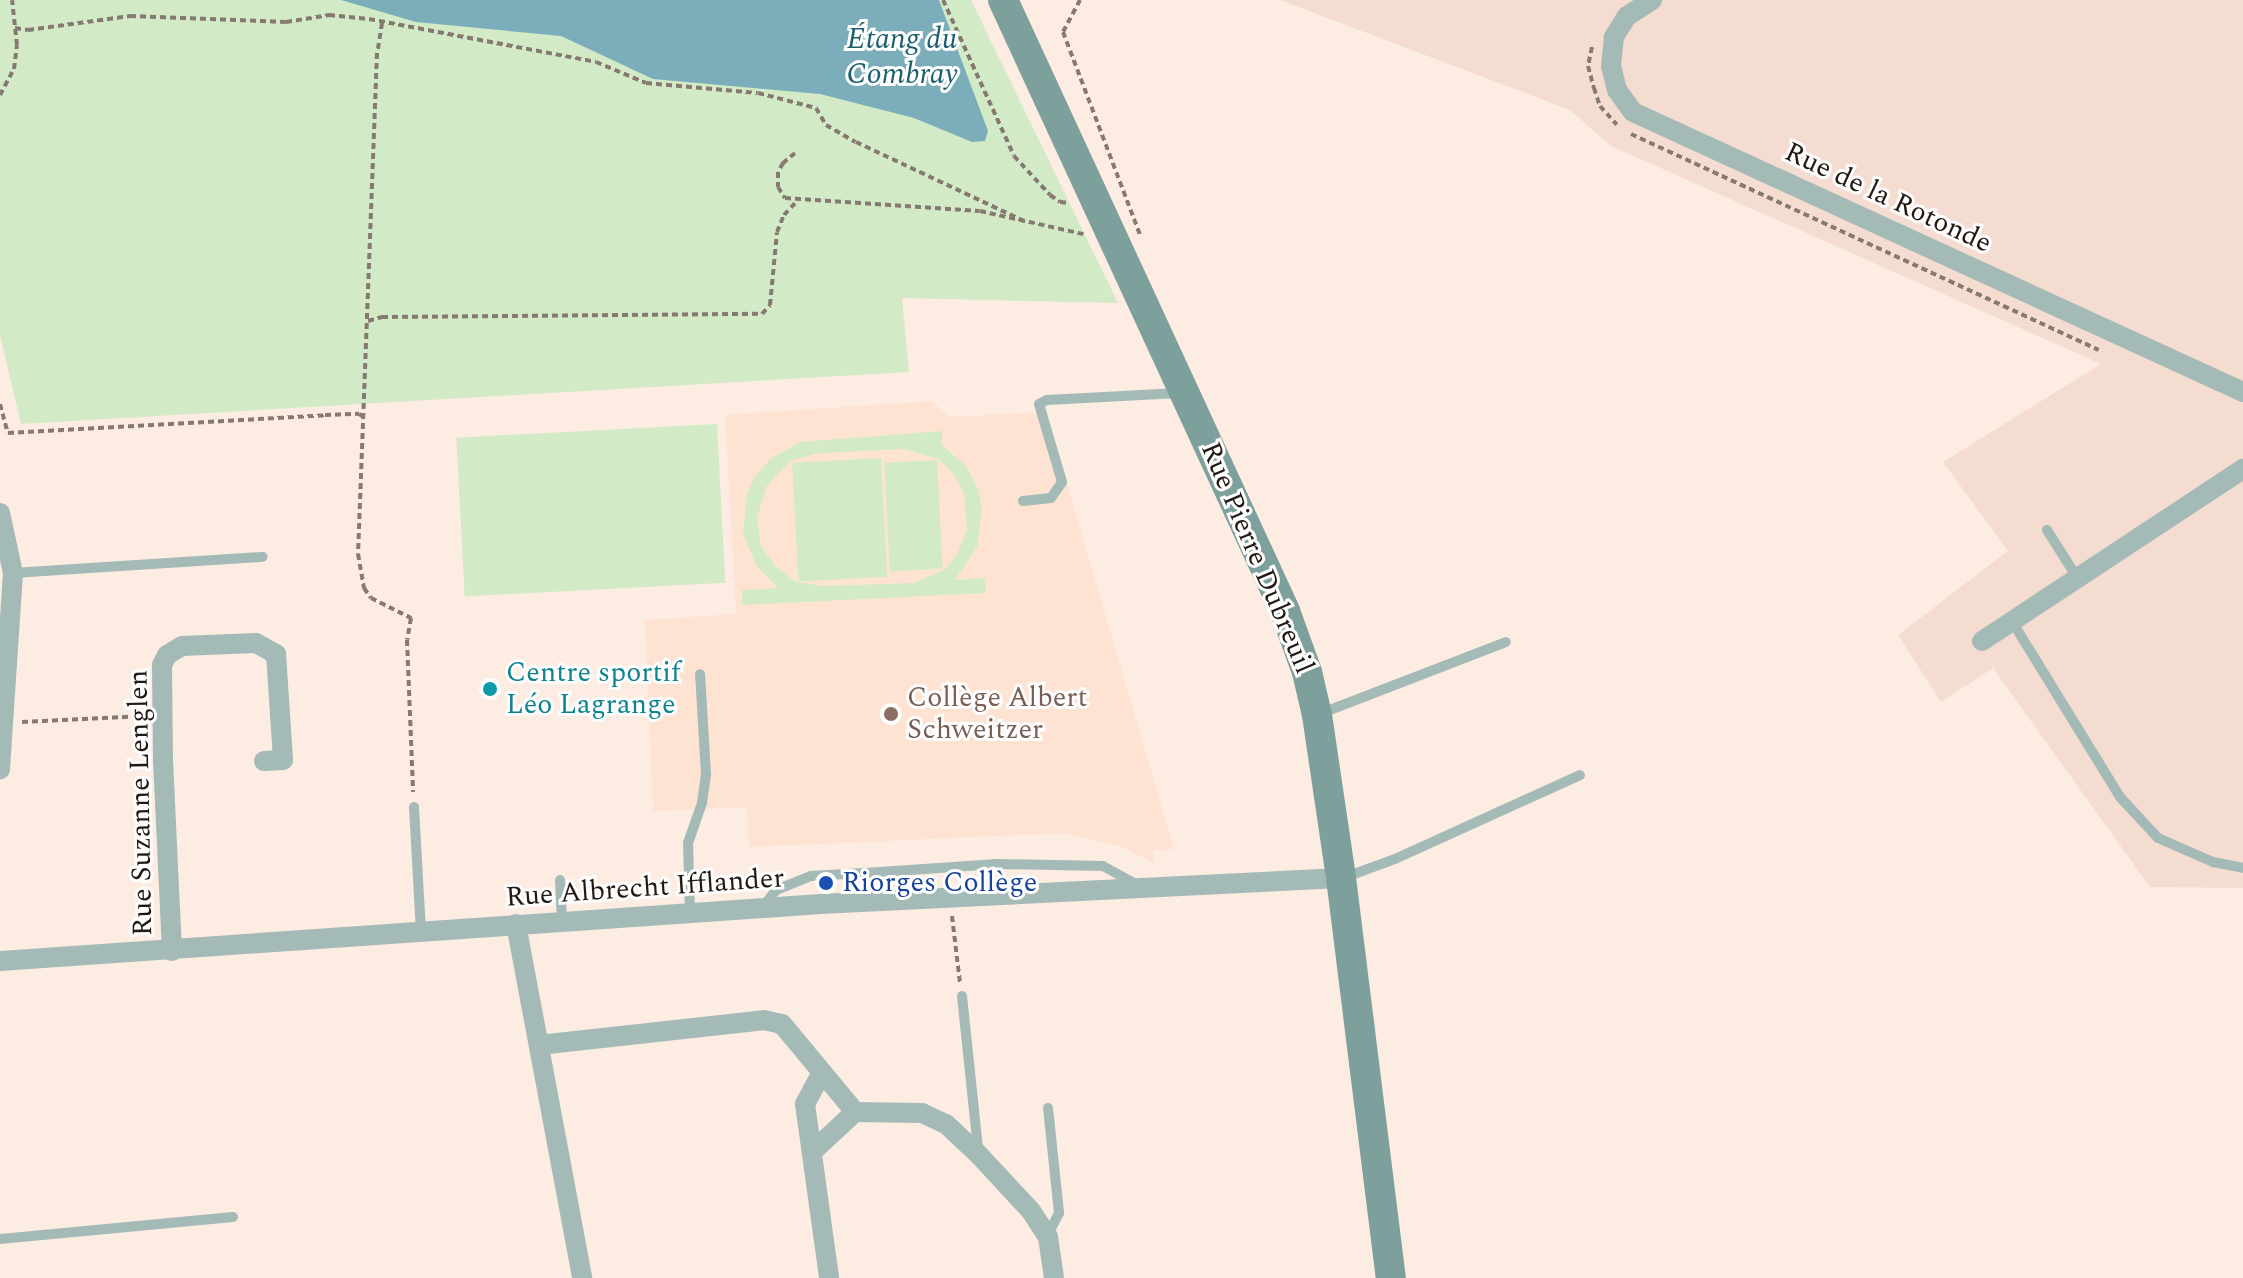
<!DOCTYPE html>
<html>
<head>
<meta charset="utf-8">
<style>
  body { margin:0 }
  #map { position:relative; width:2243px; height:1278px; overflow:hidden; background:#fcece2; font-family:Spectral,serif }
  div>[style] { position:absolute }
  [style*='--x'] { left:calc(var(--x)*1px); top:calc(var(--y)*1px); width:calc(var(--w)*1px); rotate:calc(var(--a)*1deg) }
  .industrial>* { inset:0; background:#f4dcd1 }
  .built>* { inset:0; background:#fee3d2 }
  .green>* { inset:0; background:#d3eac7; transform-origin:0 0 }
  .water>* { inset:0; background:#7badba }
  .path>* { height:4px; margin-top:-2px; transform-origin:0; background:repeating-linear-gradient(90deg,#857971 0 6px,transparent 0 10px) }
  .lane>* { height:10px; margin:-5px; padding:0 5px; transform-origin:5px; border-radius:5px; background:#a4bab7 }
  .street>* { height:20px; margin:-10px; padding:0 10px; transform-origin:10px; border-radius:10px; background:#a4bab7 }
  .secondary>* { height:30px; margin:-15px; padding:0 15px; transform-origin:15px; border-radius:15px; background:#7ea09c }
  .dots>* { width:22px; height:22px; translate:-50% -50%; box-sizing:border-box; border:4px solid #fdfdfd; border-radius:50% }
  span { translate:-50% -50%; white-space:nowrap; text-align:center; line-height:1.15; -webkit-text-stroke:6px #fdfdfd; paint-order:stroke }
  .street-label { font-size:28px; color:#221913 }
  .culture-label { font-size:28px; color:#0d838f }
  .left { translate:0 -50%; text-align:left }
  .education-label { font-size:28px; color:#785e54 }
  .transit-label { font-size:28px; color:#164399 }
  .water-label { font-size:30px; color:#1c606e; font-style:italic }
</style>
</head>
<body>
<div id="map">
  <div class="industrial">
    <div style="clip-path:polygon(1280px 0,2243px 0,2243px 888px,2150px 887px,1993px 668px,1941px 702px,1898px 635px,2008px 551px,1943px 462px,2101px 364px,1611px 146px,1570px 110px)"></div>
  </div>
  <div class="built">
    <div style="clip-path:polygon(932px 401px,949px 417px,1046px 412px,1174px 849px,1154px 850px,1154px 863px,1123px 847px,1064px 833px,749px 847px,747px 807px,653px 811px,645px 620px,736px 614px,725px 415px)"></div>
  </div>
  <div class="green">
    <div style="clip-path:polygon(0 0,971px 0,1118px 303px,902px 298px,909px 372px,21px 424px,0 335px)"></div>
    <div style="left:717px;top:424px;width:159px;height:261px;rotate:87deg"></div>
    <div style="clip-path:polygon(evenodd,942px 431px,942px 445px,966px 466px,978px 489px,982px 508px,977px 547px,955px 580px,985px 578px,986px 593px,742px 605px,742px 590px,778px 588px,757px 567px,743px 534px,747px 494px,754px 478px,770px 459px,800px 442px,942px 431px,904px 449px,938px 459px,954px 474px,964px 494px,967px 530px,957px 555px,944px 570px,914px 583px,823px 586px,796px 582px,776px 567px,761px 546px,757px 518px,767px 486px,790px 461px,819px 453px,904px 449px)"></div>
    <div style="left:881px;top:458px;width:119px;height:89px;rotate:87deg"></div>
    <div style="left:937px;top:460px;width:109px;height:53px;rotate:87deg"></div>
  </div>
  <div class="water">
    <div style="clip-path:polygon(341px 0,939px 0,988px 131px,985px 141px,972px 142px,914px 118px,820px 94px,653px 79px,561px 36px,416px 22px)"></div>
  </div>
  <div class="path">
    <div style="--x:943;--y:0;--w:171;--a:65.5"></div>
    <div style="--x:1014;--y:156;--w:53;--a:47.3"></div>
    <div style="--x:1050;--y:195;--w:12;--a:35"></div>
    <div style="--x:1060;--y:202;--w:10;--a:6"></div>
    <div style="--x:1080;--y:0;--w:36;--a:118"></div>
    <div style="--x:1063;--y:32;--w:217;--a:69.2"></div>
    <div style="--x:382;--y:23;--w:30;--a:99"></div>
    <div style="--x:377;--y:53;--w:501;--a:92.17"></div>
    <div style="--x:358;--y:554;--w:35;--a:80"></div>
    <div style="--x:364;--y:588;--w:12;--a:55"></div>
    <div style="--x:371;--y:598;--w:45;--a:26.6"></div>
    <div style="--x:411;--y:618;--w:22;--a:100"></div>
    <div style="--x:407;--y:640;--w:152;--a:87.7"></div>
    <div style="--x:15;--y:28;--w:13;--a:9"></div>
    <div style="--x:28;--y:30;--w:103;--a:-7.8"></div>
    <div style="--x:130;--y:16;--w:156;--a:2.2"></div>
    <div style="--x:286;--y:22;--w:44;--a:-9.2"></div>
    <div style="--x:329;--y:15;--w:40;--a:5.7"></div>
    <div style="--x:369;--y:19;--w:231;--a:10.7"></div>
    <div style="--x:596;--y:62;--w:54;--a:22.8"></div>
    <div style="--x:646;--y:83;--w:112;--a:5.1"></div>
    <div style="--x:758;--y:93;--w:60;--a:14.5"></div>
    <div style="--x:816;--y:108;--w:20;--a:60"></div>
    <div style="--x:826;--y:125;--w:34;--a:30"></div>
    <div style="--x:856;--y:142;--w:186;--a:25.2"></div>
    <div style="--x:1592;--y:47;--w:19;--a:102"></div>
    <div style="--x:1588;--y:66;--w:23;--a:75"></div>
    <div style="--x:1594;--y:88;--w:19;--a:72"></div>
    <div style="--x:1600;--y:106;--w:25;--a:48"></div>
    <div style="--x:0;--y:95;--w:30;--a:-62"></div>
    <div style="--x:14;--y:69;--w:24;--a:-83"></div>
    <div style="--x:17;--y:45;--w:45;--a:-96.3"></div>
    <div style="--x:1631;--y:134;--w:515;--a:24.78"></div>
    <div style="--x:795;--y:153;--w:16;--a:140"></div>
    <div style="--x:783;--y:163;--w:10;--a:119"></div>
    <div style="--x:778;--y:172;--w:15;--a:90"></div>
    <div style="--x:778;--y:187;--w:13;--a:58"></div>
    <div style="--x:785;--y:198;--w:195;--a:3.8"></div>
    <div style="--x:980;--y:211;--w:106;--a:12.6"></div>
    <div style="--x:368;--y:321;--w:15;--a:-16"></div>
    <div style="--x:382;--y:317;--w:380;--a:-0.5"></div>
    <div style="--x:762;--y:314;--w:12;--a:-48"></div>
    <div style="--x:770;--y:305;--w:73;--a:-84.5"></div>
    <div style="--x:777;--y:232;--w:18;--a:-68"></div>
    <div style="--x:784;--y:215;--w:19;--a:-47"></div>
    <div style="--x:0;--y:404;--w:30;--a:75"></div>
    <div style="--x:8;--y:433;--w:318;--a:-3.2"></div>
    <div style="--x:325;--y:415;--w:34;--a:-2"></div>
    <div style="--x:359;--y:414;--w:6;--a:31"></div>
    <div style="--x:22;--y:722;--w:123;--a:-2.8"></div>
    <div style="--x:952;--y:916;--w:67;--a:83.2"></div>
  </div>
  <div class="lane">
    <div style="--x:1023;--y:501;--w:28;--a:-6"></div>
    <div style="--x:1051;--y:498;--w:19;--a:-55"></div>
    <div style="--x:1062;--y:482;--w:81;--a:-106.4"></div>
    <div style="--x:1039;--y:404;--w:9;--a:-27"></div>
    <div style="--x:1047;--y:400;--w:132;--a:-3"></div>
    <div style="--x:2047;--y:530;--w:58;--a:57.7"></div>
    <div style="--x:13;--y:573;--w:250;--a:-3.7"></div>
    <div style="--x:2013;--y:623;--w:204;--a:58.4"></div>
    <div style="--x:2120;--y:797;--w:56;--a:47.2"></div>
    <div style="--x:2158;--y:838;--w:60;--a:23.6"></div>
    <div style="--x:2213;--y:862;--w:31;--a:11"></div>
    <div style="--x:1322;--y:713;--w:197;--a:-21.1"></div>
    <div style="--x:414;--y:807;--w:124;--a:86.8"></div>
    <div style="--x:1343;--y:878;--w:55;--a:-20.1"></div>
    <div style="--x:1395;--y:859;--w:203;--a:-24.4"></div>
    <div style="--x:560;--y:880;--w:41;--a:87.2"></div>
    <div style="--x:762;--y:908;--w:23;--a:-52"></div>
    <div style="--x:776;--y:890;--w:38;--a:-22"></div>
    <div style="--x:811;--y:876;--w:69;--a:-3.3"></div>
    <div style="--x:880;--y:872;--w:117;--a:-3.9"></div>
    <div style="--x:997;--y:864;--w:106;--a:1.1"></div>
    <div style="--x:1103;--y:866;--w:39;--a:29"></div>
    <div style="--x:690;--y:913;--w:70;--a:-91.6"></div>
    <div style="--x:688;--y:843;--w:42;--a:-70.7"></div>
    <div style="--x:702;--y:803;--w:29;--a:-82"></div>
    <div style="--x:706;--y:774;--w:100;--a:-93.4"></div>
    <div style="--x:962;--y:996;--w:154;--a:84"></div>
    <div style="--x:1048;--y:1108;--w:106;--a:84"></div>
    <div style="--x:1059;--y:1213;--w:25;--a:117"></div>
    <div style="--x:0;--y:1239;--w:234;--a:-5.4"></div>
  </div>
  <div class="street">
    <div style="--x:1652;--y:0;--w:30;--a:147"></div>
    <div style="--x:1627;--y:16;--w:25;--a:122"></div>
    <div style="--x:1614;--y:37;--w:29;--a:96"></div>
    <div style="--x:1611;--y:66;--w:25;--a:76"></div>
    <div style="--x:1617;--y:90;--w:27;--a:54"></div>
    <div style="--x:1633;--y:112;--w:671;--a:24.66"></div>
    <div style="--x:0;--y:513;--w:61;--a:77.8"></div>
    <div style="--x:13;--y:573;--w:197;--a:93.8"></div>
    <div style="--x:1982;--y:641;--w:313;--a:-33.4"></div>
    <div style="--x:516;--y:924;--w:360;--a:79.4"></div>
    <div style="--x:172;--y:951;--w:189;--a:-92.7"></div>
    <div style="--x:163;--y:762;--w:97;--a:-90.6"></div>
    <div style="--x:162;--y:665;--w:11;--a:-63"></div>
    <div style="--x:167;--y:655;--w:17;--a:-31"></div>
    <div style="--x:182;--y:646;--w:74;--a:-2.3"></div>
    <div style="--x:256;--y:643;--w:23;--a:29"></div>
    <div style="--x:276;--y:654;--w:106;--a:86.2"></div>
    <div style="--x:283;--y:760;--w:19;--a:177"></div>
    <div style="--x:0;--y:961;--w:823;--a:-3.97"></div>
    <div style="--x:821;--y:904;--w:521;--a:-2.86"></div>
    <div style="--x:539;--y:1045;--w:226;--a:-6.3"></div>
    <div style="--x:764;--y:1020;--w:18;--a:13"></div>
    <div style="--x:782;--y:1024;--w:114;--a:50.3"></div>
    <div style="--x:855;--y:1112;--w:67;--a:0.9"></div>
    <div style="--x:922;--y:1113;--w:26;--a:25"></div>
    <div style="--x:946;--y:1124;--w:45;--a:43.2"></div>
    <div style="--x:979;--y:1155;--w:76;--a:47.1"></div>
    <div style="--x:1031;--y:1211;--w:31;--a:57"></div>
    <div style="--x:1048;--y:1237;--w:41;--a:81.7"></div>
    <div style="--x:821;--y:1074;--w:34;--a:118"></div>
    <div style="--x:805;--y:1104;--w:176;--a:82.1"></div>
    <div style="--x:812;--y:1152;--w:59;--a:-42.9"></div>
  </div>
  <div class="secondary">
    <div style="--x:1003;--y:0;--w:673;--a:65.22"></div>
    <div style="--x:1285;--y:611;--w:65;--a:70.2"></div>
    <div style="--x:1307;--y:672;--w:44;--a:76.9"></div>
    <div style="--x:1317;--y:715;--w:165;--a:81.6"></div>
    <div style="--x:1341;--y:878;--w:403;--a:82.9"></div>
  </div>
  <div class="dots">
    <div style="left:490px;top:689px;background:#0f9aa8"></div>
    <div style="left:891px;top:714px;background:#8d6e63"></div>
    <div style="left:826px;top:883px;background:#1a4fb4"></div>
  </div>
  <div class="street-label">
    <span style="left:1888px;top:198px;rotate:25deg">Rue de la Rotonde</span>
    <span style="left:1257px;top:558px;rotate:67deg">Rue Pierre Dubreuil</span>
    <span style="left:141px;top:803px;rotate:-91deg">Rue Suzanne Lenglen</span>
    <span style="left:645px;top:888px;rotate:-4deg">Rue Albrecht Ifflander</span>
  </div>
  <div class="culture-label">
    <span class="left" style="left:506px;top:689px">Centre sportif<br>Léo Lagrange</span>
  </div>
  <div class="education-label">
    <span class="left" style="left:907px;top:714px">Collège Albert<br>Schweitzer</span>
  </div>
  <div class="transit-label">
    <span class="left" style="left:842px;top:883px">Riorges Collège</span>
  </div>
  <div class="water-label">
    <span style="left:902px;top:56px">Étang du<br>Combray</span>
  </div>
</div>
</body>
</html>
